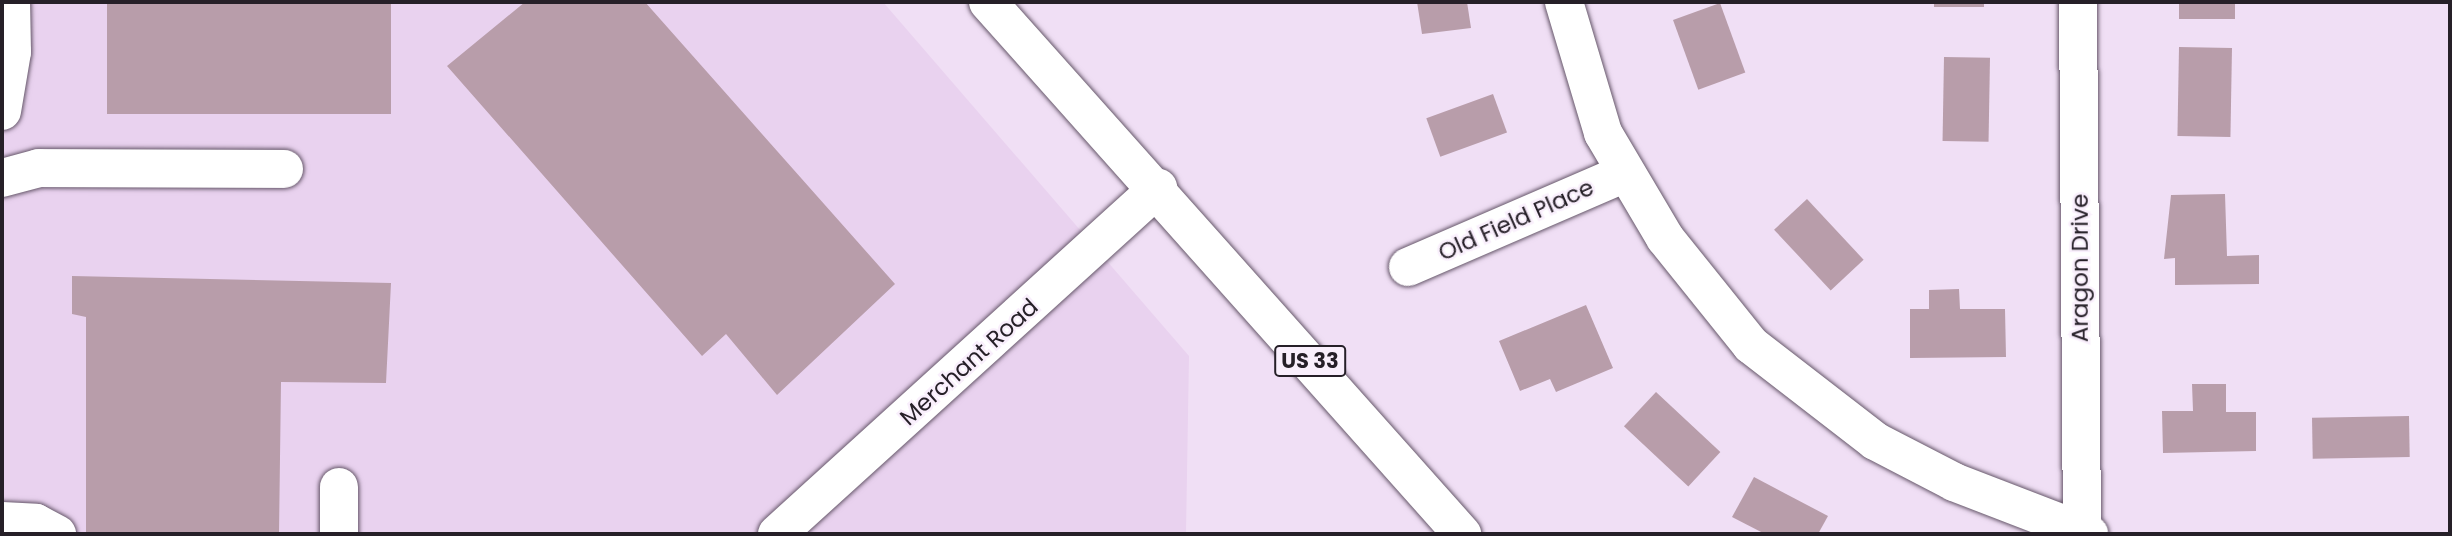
<!DOCTYPE html>
<html>
<head>
<meta charset="utf-8">
<style>
  body { margin:0 }
  #map { position:relative; width:2452px; height:536px; overflow:hidden; background:#f0dff5; font-family:Poppins,sans-serif }
  div>[style] { position:absolute }
  [style*='--x'] { left:calc(var(--x)*1px); top:calc(var(--y)*1px); width:calc(var(--w)*1px); rotate:calc(var(--a)*1deg) }
  .built>* { inset:0; background:#e9d2ef }
  .building>* { inset:0; background:#b89daa; transform-origin:0 0 }
  .roads { filter:drop-shadow(0 0 2px #66576a) drop-shadow(0 0 2px #66576a) }
  .minor>* { height:38px; margin:-19px; padding:0 19px; transform-origin:19px; border-radius:19px; background:#fff }
  .highway>* { height:38px; margin:-19px; padding:0 19px; transform-origin:19px; border-radius:19px; background:#fff }
  span { translate:-50% -50%; white-space:nowrap; text-align:center; line-height:1.15; -webkit-text-stroke:5px #f9effc; paint-order:stroke }
  .shield-label span { padding:2px 5px; background:#f9effc; border:2px solid; border-radius:5px; -webkit-text-stroke-width:0 }
  .shield-label { font-size:21px; color:#262028; font-weight:700 }
  .street-label { font-size:23px; color:#262028 }
  .frame { position:absolute; inset:0; border:4px solid #262028; pointer-events:none }
</style>
</head>
<body>
<div id="map">
  <div class="built">
    <div style="clip-path:polygon(2px 2px,883px 2px,1189px 356px,1186px 534px,2px 534px)"></div>
  </div>
  <div class="building">
    <div style="left:107px;top:2px;width:284px;height:112px"></div>
    <div style="clip-path:polygon(525px 2px,645px 2px,895px 284px,777px 395px,726px 334px,702px 356px,447px 66px)"></div>
    <div style="clip-path:polygon(1417px 2px,1467px 2px,1471px 28px,1422px 34px)"></div>
    <div style="left:1934px;top:2px;width:50px;height:5px"></div>
    <div style="left:2179px;top:2px;width:56px;height:17px"></div>
    <div style="left:1720px;top:3px;width:74px;height:50px;rotate:70deg"></div>
    <div style="left:2179px;top:47px;width:53px;height:89px;rotate:1deg"></div>
    <div style="left:1944px;top:57px;width:46px;height:84px;rotate:1deg"></div>
    <div style="left:1493px;top:94px;width:41px;height:71px;rotate:70deg"></div>
    <div style="clip-path:polygon(2225px 194px,2227px 256px,2259px 255px,2259px 284px,2175px 285px,2175px 258px,2164px 259px,2171px 195px)"></div>
    <div style="left:1807px;top:199px;width:83px;height:45px;rotate:47deg"></div>
    <div style="clip-path:polygon(72px 276px,391px 283px,386px 383px,281px 382px,279px 534px,86px 534px,86px 317px,72px 314px)"></div>
    <div style="clip-path:polygon(1959px 289px,1960px 309px,2005px 309px,2006px 357px,1910px 358px,1910px 309px,1929px 309px,1929px 290px)"></div>
    <div style="clip-path:polygon(1586px 305px,1613px 368px,1556px 392px,1550px 379px,1520px 391px,1499px 341px)"></div>
    <div style="clip-path:polygon(2192px 384px,2226px 384px,2226px 412px,2256px 412px,2256px 451px,2163px 453px,2162px 411px,2193px 411px)"></div>
    <div style="left:1656px;top:392px;width:88px;height:47px;rotate:43deg"></div>
    <div style="left:2409px;top:416px;width:41px;height:97px;rotate:89deg"></div>
    <div style="clip-path:polygon(1754px 477px,1828px 516px,1818px 534px,1765px 534px,1732px 517px)"></div>
  </div>
  <div class="roads">
    <div class="minor">
      <div style="--x:1564;--y:2;--w:137;--a:73.4"></div>
      <div style="--x:1603;--y:133;--w:122;--a:59.4"></div>
      <div style="--x:1665;--y:238;--w:137;--a:51.2"></div>
      <div style="--x:1751;--y:345;--w:157;--a:37.7"></div>
      <div style="--x:1875;--y:441;--w:89;--a:27.4"></div>
      <div style="--x:1954;--y:482;--w:145;--a:21.1"></div>
      <div style="--x:2078;--y:2;--w:532;--a:89.57"></div>
      <div style="--x:2;--y:111;--w:60;--a:-80.4"></div>
      <div style="--x:12;--y:52;--w:50;--a:-91.1"></div>
      <div style="--x:2;--y:178;--w:38;--a:-15"></div>
      <div style="--x:39;--y:168;--w:245;--a:0.2"></div>
      <div style="--x:1408;--y:267;--w:236;--a:-23.4"></div>
      <div style="--x:2;--y:521;--w:34;--a:3"></div>
      <div style="--x:36;--y:523;--w:24;--a:28"></div>
      <div style="--x:339;--y:534;--w:47;--a:-90"></div>
      <div style="--x:777;--y:534;--w:515;--a:-42.24"></div>
    </div>
    <div class="highway">
      <div style="--x:988;--y:2;--w:713;--a:48.3"></div>
    </div>
  </div>
  <div class="shield-label">
    <span style="left:1310px;top:361px">US 33</span>
  </div>
  <div class="street-label">
    <span style="left:1516px;top:220px;rotate:-24deg">Old Field Place</span>
    <span style="left:2080px;top:268px;rotate:-90deg">Aragon Drive</span>
    <span style="left:969px;top:362px;rotate:-42deg">Merchant Road</span>
  </div>
  <div class="frame"></div>
</div>
</body>
</html>
